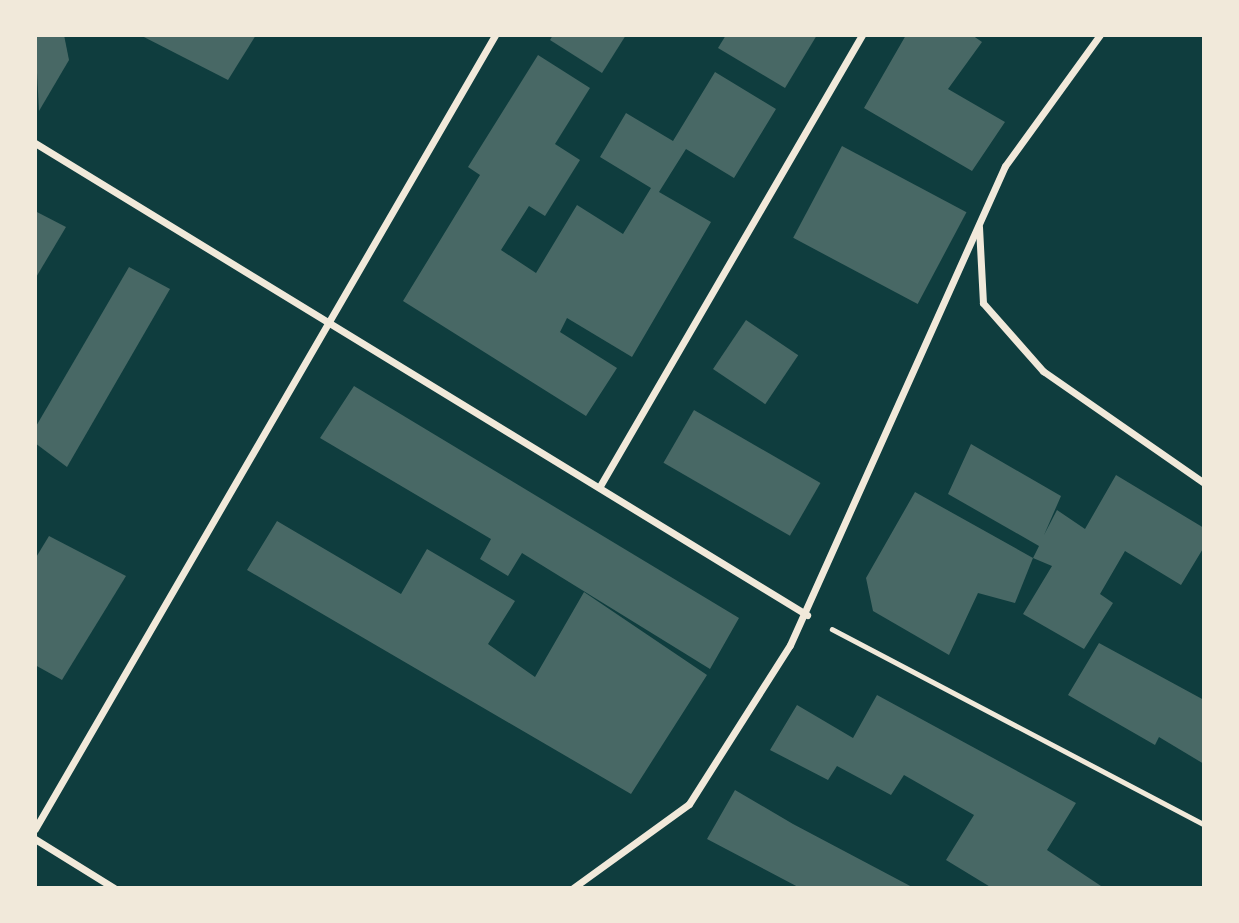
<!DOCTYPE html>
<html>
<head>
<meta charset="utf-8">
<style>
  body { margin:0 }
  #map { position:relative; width:1239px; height:923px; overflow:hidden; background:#0f3d3e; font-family:"DM Sans",sans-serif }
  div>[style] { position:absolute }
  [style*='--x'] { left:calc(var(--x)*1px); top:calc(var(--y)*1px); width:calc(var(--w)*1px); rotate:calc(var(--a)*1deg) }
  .building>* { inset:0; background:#486865; transform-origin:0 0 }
  .path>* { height:4.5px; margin:-2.25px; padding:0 2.25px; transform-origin:2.25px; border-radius:2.25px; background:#f1e9da }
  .minor>* { height:7px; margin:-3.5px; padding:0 3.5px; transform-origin:3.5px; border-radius:3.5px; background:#f1e9da }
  span { translate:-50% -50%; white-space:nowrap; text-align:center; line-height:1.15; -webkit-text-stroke:5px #f1e9da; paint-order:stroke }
  .frame { position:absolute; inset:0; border:37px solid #f1e9da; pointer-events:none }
</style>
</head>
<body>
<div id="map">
  <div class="building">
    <div style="clip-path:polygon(35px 35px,64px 35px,69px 60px,39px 111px)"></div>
    <div style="clip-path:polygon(140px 35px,256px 35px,228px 80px)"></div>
    <div style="clip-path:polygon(553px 35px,626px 35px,602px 73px,550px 40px)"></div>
    <div style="clip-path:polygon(726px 35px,817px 35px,785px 88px,718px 48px)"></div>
    <div style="clip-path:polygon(906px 35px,972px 35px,982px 42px,948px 89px,1005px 122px,972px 171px,864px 108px)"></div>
    <div style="clip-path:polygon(538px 55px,590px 88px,555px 144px,580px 160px,545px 216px,529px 206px,501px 250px,536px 273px,577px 205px,623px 234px,651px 188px,600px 157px,626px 113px,673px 141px,715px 72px,776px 109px,734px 178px,686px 149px,659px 192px,711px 222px,632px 357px,567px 318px,560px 332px,617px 368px,586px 416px,403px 301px,480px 175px,468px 167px)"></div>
    <div style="left:842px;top:146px;width:141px;height:104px;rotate:28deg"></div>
    <div style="clip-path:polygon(35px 211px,66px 227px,35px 279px)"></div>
    <div style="clip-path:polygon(129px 267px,170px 289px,67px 467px,35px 443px,35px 428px)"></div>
    <div style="left:746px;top:320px;width:63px;height:59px;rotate:34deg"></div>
    <div style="clip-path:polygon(354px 386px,739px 618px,710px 669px,522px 553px,508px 576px,480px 559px,491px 539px,320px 438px)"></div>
    <div style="left:694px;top:410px;width:146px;height:61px;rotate:30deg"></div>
    <div style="clip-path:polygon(971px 444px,1061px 496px,1044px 535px,1057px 510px,1085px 529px,1116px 475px,1204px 528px,1204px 547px,1181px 585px,1125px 551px,1100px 594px,1113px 603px,1084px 649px,1023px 614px,1052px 566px,1033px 558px,1039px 546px,948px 494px)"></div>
    <div style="clip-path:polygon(915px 492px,1033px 558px,1015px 603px,978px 593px,949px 655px,873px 611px,866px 578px)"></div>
    <div style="clip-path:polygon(277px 521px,401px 594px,427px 549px,515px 601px,488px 644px,535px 677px,584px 592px,707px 675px,631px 794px,247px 570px)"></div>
    <div style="clip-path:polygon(49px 536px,126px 576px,62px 680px,35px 665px,35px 559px)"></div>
    <div style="clip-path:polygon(1099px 643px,1204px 700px,1204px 764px,1159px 737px,1155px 745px,1068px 695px)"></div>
    <div style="clip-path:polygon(877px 695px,1076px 803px,1047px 850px,1104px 888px,992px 888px,946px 860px,974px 815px,904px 775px,891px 795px,837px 766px,828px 780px,770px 750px,797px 705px,853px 738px)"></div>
    <div style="clip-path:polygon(735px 790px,793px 824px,914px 888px,800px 888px,707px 839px)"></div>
  </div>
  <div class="path">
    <div style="--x:832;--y:629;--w:420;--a:27.7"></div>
  </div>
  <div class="minor">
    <div style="--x:35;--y:143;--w:905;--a:31.44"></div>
    <div style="--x:979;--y:227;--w:76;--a:87"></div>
    <div style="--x:983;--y:303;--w:91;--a:48.6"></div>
    <div style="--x:1043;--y:371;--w:196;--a:34.8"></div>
    <div style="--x:600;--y:486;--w:522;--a:-59.85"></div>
    <div style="--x:35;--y:829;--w:918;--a:-59.91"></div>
    <div style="--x:35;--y:839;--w:93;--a:31.8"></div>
    <div style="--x:573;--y:888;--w:143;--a:-35.9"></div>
    <div style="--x:689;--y:804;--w:188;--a:-57.6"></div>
    <div style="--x:790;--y:645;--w:525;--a:-65.83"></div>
    <div style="--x:1005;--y:166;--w:162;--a:-54.1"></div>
  </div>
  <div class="frame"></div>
</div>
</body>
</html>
